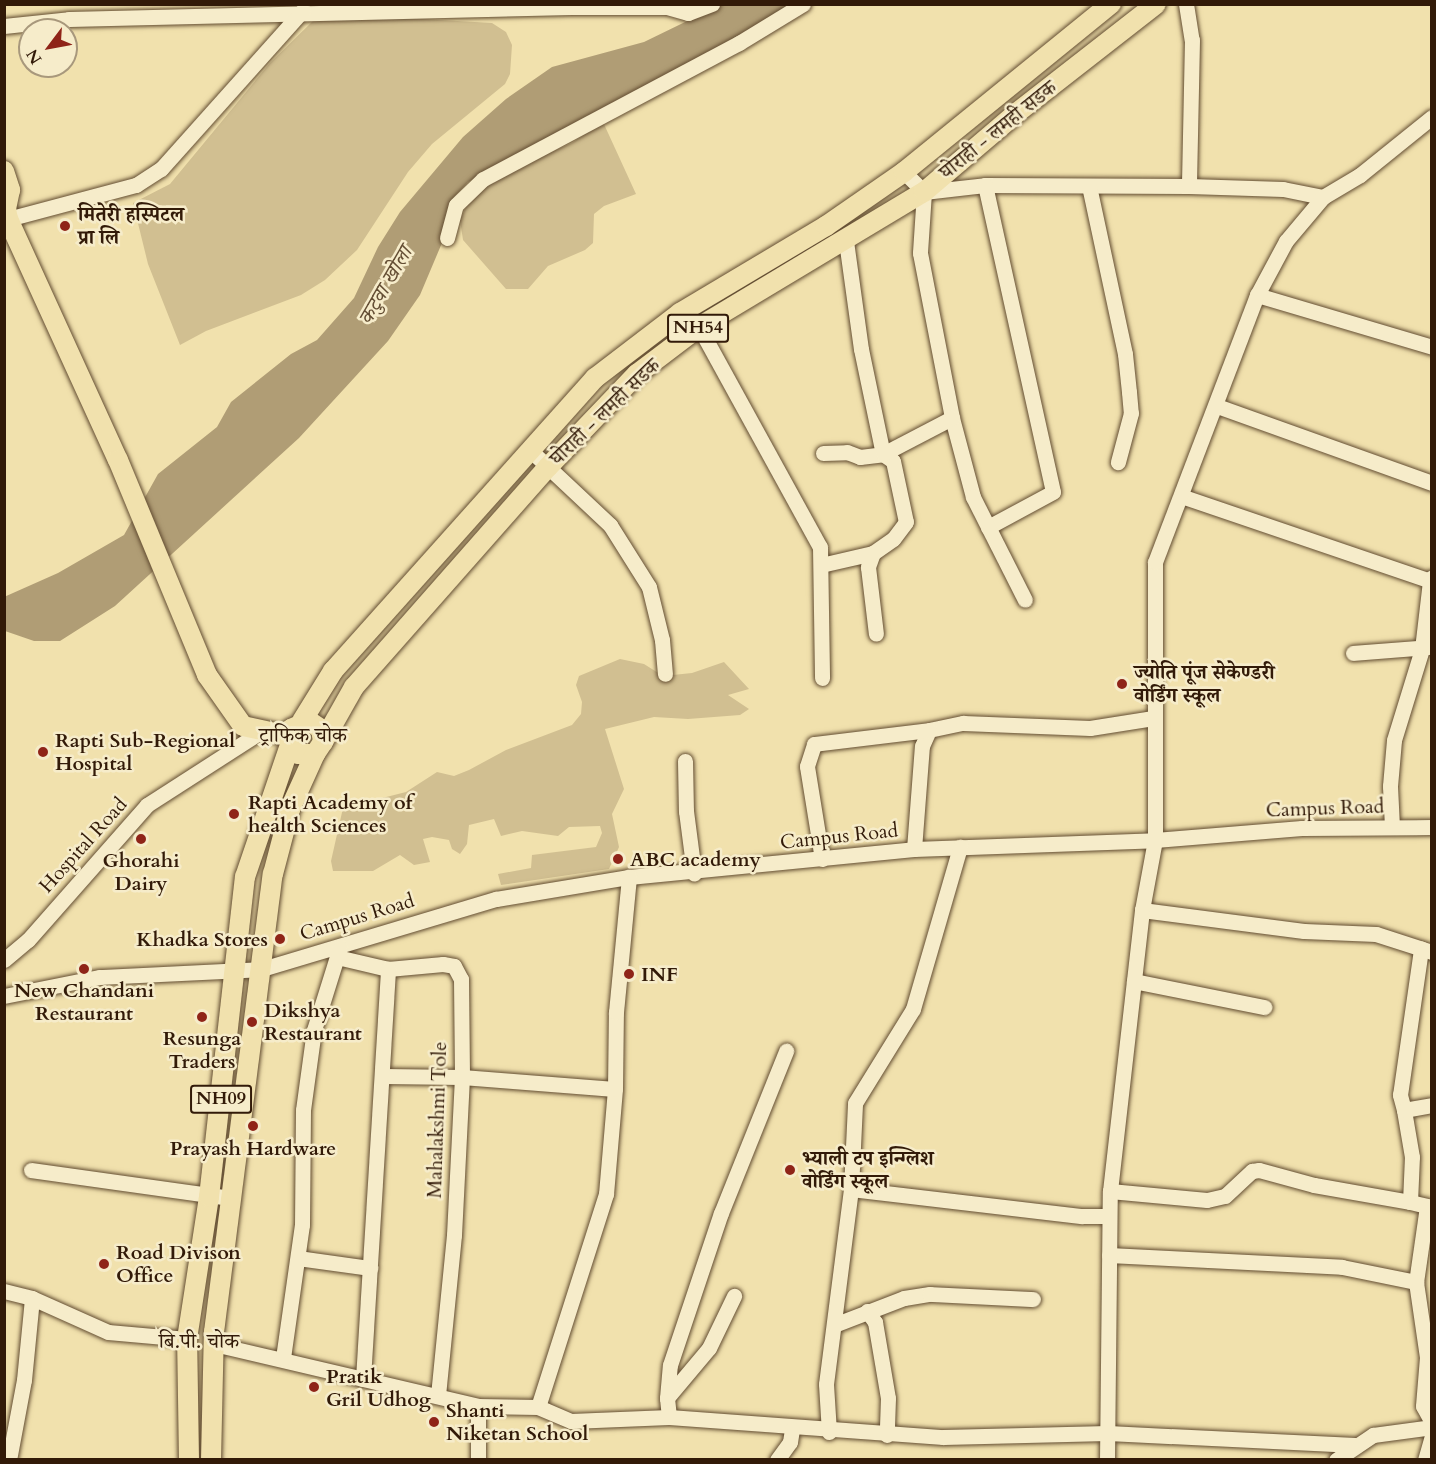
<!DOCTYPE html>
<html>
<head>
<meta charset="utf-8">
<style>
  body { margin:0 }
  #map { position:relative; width:1436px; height:1464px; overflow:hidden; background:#f1e1ad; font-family:Cardo,"Noto Serif Devanagari",serif }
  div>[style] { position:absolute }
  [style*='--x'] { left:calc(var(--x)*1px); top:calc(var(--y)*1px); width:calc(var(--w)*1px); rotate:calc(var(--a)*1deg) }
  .green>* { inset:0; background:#d1bf91 }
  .water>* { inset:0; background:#b09d75 }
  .roads { filter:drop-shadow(0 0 2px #624c31) drop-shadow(0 0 2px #624c31) }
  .minor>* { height:15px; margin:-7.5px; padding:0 7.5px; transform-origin:7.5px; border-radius:7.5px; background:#f6ecca }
  .major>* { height:20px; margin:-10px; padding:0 10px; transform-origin:10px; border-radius:10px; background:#f1e1ad }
  .dots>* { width:16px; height:16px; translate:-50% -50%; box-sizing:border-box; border:3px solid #f6ecca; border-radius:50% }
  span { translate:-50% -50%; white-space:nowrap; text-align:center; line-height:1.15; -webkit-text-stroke:5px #f6ecca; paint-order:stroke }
  .shield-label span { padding:2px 4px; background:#f6ecca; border:2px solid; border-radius:4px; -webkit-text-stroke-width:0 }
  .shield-label { font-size:18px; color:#321a08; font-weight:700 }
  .street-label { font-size:20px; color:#321a08 }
  .poi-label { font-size:20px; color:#321a08; font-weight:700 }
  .left { translate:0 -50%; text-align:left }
  .right { translate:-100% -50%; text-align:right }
  .water-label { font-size:21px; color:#644e34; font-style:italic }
  .neighbourhood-label { font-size:21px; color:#321a08 }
  .frame { position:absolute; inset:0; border:6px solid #321a08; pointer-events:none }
  .north { position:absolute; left:18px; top:18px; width:60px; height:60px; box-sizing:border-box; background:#f6ecca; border:2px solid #a8987c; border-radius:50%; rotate:238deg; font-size:16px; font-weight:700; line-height:24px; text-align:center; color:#321a08 }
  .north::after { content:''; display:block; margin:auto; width:21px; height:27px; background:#8f2418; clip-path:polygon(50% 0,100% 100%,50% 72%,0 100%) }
</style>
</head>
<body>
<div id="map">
  <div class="green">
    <div style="clip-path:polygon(387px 17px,492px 23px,506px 32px,512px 45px,510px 74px,505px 84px,432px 144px,408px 172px,357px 250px,325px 280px,301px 295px,206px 331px,180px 345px,148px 264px,133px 203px,170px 184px,270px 63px,316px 18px)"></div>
    <div style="clip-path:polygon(603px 122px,636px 194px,604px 206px,594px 214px,593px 243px,585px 250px,548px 266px,528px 289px,506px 289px,463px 240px,460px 220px,468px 203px,479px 188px,502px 174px,572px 143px)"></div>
    <div style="clip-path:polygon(620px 659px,644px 664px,663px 676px,692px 673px,724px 662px,749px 689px,728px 695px,749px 709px,740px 715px,688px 719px,654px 717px,605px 729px,624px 789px,612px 814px,619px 847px,609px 869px,501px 885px,498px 874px,531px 868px,532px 855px,596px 847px,602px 833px,600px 826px,569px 827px,558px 836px,522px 831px,501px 836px,494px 819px,469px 825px,467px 844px,460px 854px,452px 849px,449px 840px,432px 837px,423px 839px,430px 862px,414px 865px,400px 855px,373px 871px,333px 871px,331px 861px,343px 808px,406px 792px,437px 772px,454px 776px,469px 770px,506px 750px,572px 725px,581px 714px,582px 702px,576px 685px,579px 676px)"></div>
  </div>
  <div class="water">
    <div style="clip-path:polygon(720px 5px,797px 5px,468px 182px,454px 197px,447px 231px,420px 295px,388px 341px,299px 438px,115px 606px,60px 641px,34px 641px,5px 631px,4px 597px,58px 573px,124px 535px,158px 474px,217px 427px,231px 402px,291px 354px,317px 340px,354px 298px,378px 247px,400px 212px,463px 137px,506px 99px,552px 67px,644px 42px)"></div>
  </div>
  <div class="roads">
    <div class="minor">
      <div style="--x:1186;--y:4;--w:36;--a:81"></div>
      <div style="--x:1192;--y:40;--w:146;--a:91.2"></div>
      <div style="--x:4;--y:26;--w:65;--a:-6.1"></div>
      <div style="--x:69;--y:19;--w:502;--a:-1.37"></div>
      <div style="--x:571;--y:7;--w:96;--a:0"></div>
      <div style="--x:667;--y:7;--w:22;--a:16"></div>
      <div style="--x:688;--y:13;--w:26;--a:-21"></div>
      <div style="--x:904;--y:172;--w:28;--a:45"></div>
      <div style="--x:924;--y:192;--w:61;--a:-6.5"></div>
      <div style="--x:985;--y:185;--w:204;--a:0.3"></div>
      <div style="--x:1189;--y:186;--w:94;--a:1.8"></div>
      <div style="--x:1283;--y:189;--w:41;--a:11.3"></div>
      <div style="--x:985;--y:185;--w:314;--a:77.5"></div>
      <div style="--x:1053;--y:492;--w:74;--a:151.7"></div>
      <div style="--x:1089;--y:186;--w:172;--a:77.9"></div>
      <div style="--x:1125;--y:354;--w:38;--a:84"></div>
      <div style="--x:1129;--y:392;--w:21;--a:85"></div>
      <div style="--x:1131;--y:413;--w:51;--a:104.9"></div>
      <div style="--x:924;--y:192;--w:61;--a:93.8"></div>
      <div style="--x:920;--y:253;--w:168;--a:79"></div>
      <div style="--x:952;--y:418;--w:82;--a:75.1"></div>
      <div style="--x:973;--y:497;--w:115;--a:63.2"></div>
      <div style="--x:4;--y:220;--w:137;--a:-14.9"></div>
      <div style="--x:136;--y:185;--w:30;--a:-33"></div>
      <div style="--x:161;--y:169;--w:213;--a:-48.2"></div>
      <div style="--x:447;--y:238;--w:34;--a:-75"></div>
      <div style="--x:456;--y:205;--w:37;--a:-44"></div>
      <div style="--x:483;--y:179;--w:290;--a:-28"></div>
      <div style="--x:739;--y:43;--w:75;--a:-31.4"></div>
      <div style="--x:846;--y:241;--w:109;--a:82.1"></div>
      <div style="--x:861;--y:349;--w:107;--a:78.2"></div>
      <div style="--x:883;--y:454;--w:12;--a:35"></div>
      <div style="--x:893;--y:461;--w:62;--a:78"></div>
      <div style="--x:906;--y:522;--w:21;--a:127"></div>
      <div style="--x:893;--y:539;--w:24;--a:145"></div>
      <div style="--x:873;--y:553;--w:15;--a:110"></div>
      <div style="--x:868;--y:567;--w:67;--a:83.2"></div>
      <div style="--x:1257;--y:295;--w:183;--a:16.5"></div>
      <div style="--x:699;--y:327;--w:251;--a:61.2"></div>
      <div style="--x:820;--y:547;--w:131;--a:89.1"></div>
      <div style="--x:1217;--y:406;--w:228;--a:19.7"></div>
      <div style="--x:530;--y:450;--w:110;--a:43.2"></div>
      <div style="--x:610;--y:525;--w:73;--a:57.8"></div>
      <div style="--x:649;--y:587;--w:55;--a:76.2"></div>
      <div style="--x:662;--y:640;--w:34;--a:85"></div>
      <div style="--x:823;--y:453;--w:24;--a:-2"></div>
      <div style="--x:847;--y:452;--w:14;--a:21"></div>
      <div style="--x:860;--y:457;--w:23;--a:-7"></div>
      <div style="--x:883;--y:454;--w:78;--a:-27.6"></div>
      <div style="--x:1181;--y:496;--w:263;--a:18.8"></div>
      <div style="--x:1430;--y:581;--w:4;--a:-63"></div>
      <div style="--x:821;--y:565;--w:53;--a:-13"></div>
      <div style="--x:1353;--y:653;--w:77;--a:-4.5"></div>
      <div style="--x:685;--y:761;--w:50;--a:88.9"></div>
      <div style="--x:686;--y:811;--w:63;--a:82.6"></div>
      <div style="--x:1392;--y:827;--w:41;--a:-92.8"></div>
      <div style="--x:1390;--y:786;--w:46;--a:-85"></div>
      <div style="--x:1394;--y:740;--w:95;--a:-72.9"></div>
      <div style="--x:1422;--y:649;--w:68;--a:-83.3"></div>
      <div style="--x:914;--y:849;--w:103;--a:-85.6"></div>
      <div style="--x:922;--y:746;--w:17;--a:-66"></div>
      <div style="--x:929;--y:730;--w:35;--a:-12"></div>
      <div style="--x:963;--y:723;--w:127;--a:2.3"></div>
      <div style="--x:1090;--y:728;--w:64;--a:-9"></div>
      <div style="--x:822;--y:859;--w:94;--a:-99.2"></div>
      <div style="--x:807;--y:766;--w:23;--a:-72"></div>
      <div style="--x:814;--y:744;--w:116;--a:-6.9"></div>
      <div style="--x:1142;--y:910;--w:163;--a:7.4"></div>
      <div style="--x:1304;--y:931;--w:72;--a:2.4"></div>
      <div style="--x:1376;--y:934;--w:59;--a:17.8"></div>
      <div style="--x:337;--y:957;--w:52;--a:13.2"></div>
      <div style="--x:388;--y:969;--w:55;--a:-5.2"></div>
      <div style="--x:443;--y:964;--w:11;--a:10"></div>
      <div style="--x:454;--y:966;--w:15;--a:62"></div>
      <div style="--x:461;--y:979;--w:98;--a:89.4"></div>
      <div style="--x:462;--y:1077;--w:158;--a:92.9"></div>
      <div style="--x:454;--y:1235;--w:160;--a:95.7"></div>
      <div style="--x:4;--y:960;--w:31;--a:-40"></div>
      <div style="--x:28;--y:940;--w:180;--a:-48.6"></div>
      <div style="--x:147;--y:805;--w:137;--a:-32.8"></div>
      <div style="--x:1134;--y:981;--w:133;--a:11.3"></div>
      <div style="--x:4;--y:996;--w:98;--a:-11.2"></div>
      <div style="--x:100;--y:977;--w:162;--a:-2.8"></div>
      <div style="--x:262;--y:969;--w:244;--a:-16.7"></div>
      <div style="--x:496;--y:899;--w:135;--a:-9.4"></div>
      <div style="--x:629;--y:877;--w:286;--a:-5.6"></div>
      <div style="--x:914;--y:849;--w:241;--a:-2.1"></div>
      <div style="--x:1155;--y:840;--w:147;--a:-4.7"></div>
      <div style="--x:1302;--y:828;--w:130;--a:-0.4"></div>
      <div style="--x:383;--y:1076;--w:79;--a:0.7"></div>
      <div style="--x:462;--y:1077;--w:153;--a:4.5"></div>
      <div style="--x:1404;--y:1110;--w:16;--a:-105"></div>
      <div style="--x:1400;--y:1095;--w:148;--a:-81.8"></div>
      <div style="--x:31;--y:1170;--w:201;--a:8"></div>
      <div style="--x:851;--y:1189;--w:86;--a:-87.3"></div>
      <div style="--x:855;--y:1103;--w:110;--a:-58.3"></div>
      <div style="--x:913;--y:1009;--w:169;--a:-73.8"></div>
      <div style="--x:1110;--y:1191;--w:97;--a:5.3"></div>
      <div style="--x:1207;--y:1200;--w:18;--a:-13"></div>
      <div style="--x:1225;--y:1196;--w:37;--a:-43"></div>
      <div style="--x:1252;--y:1171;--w:7;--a:-8"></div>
      <div style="--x:1259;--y:1170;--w:57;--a:15.3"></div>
      <div style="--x:1314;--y:1185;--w:97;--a:10"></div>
      <div style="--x:1410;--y:1202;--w:45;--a:-87.5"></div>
      <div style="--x:1412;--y:1157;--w:48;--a:-99.7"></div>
      <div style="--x:1404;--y:1110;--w:28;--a:-10"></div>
      <div style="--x:1410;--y:1202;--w:17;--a:13"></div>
      <div style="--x:1427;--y:1206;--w:77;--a:98.2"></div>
      <div style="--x:1416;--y:1282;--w:76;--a:81.7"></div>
      <div style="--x:1427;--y:1357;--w:49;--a:94.7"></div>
      <div style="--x:1423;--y:1406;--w:18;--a:61"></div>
      <div style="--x:1109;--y:1255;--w:233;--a:2.9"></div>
      <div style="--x:1342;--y:1267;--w:76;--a:11.5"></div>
      <div style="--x:298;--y:1258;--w:73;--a:7.9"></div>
      <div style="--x:4;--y:1291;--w:29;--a:14"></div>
      <div style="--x:32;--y:1298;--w:83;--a:24.1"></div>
      <div style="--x:108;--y:1332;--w:79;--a:5.1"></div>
      <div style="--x:867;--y:1311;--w:14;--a:54"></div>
      <div style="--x:875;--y:1322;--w:77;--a:80.3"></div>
      <div style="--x:888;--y:1398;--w:37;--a:92"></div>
      <div style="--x:834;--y:1325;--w:75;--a:-21.1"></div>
      <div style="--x:904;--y:1298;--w:26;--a:-9"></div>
      <div style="--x:930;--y:1294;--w:103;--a:2.8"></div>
      <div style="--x:214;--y:1344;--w:271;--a:13.2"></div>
      <div style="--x:478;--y:1406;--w:60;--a:1"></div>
      <div style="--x:538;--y:1407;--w:36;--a:23"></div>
      <div style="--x:571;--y:1421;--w:98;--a:-2.3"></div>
      <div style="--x:669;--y:1417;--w:275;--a:4.2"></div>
      <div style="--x:943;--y:1437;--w:165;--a:-1.4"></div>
      <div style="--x:1108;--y:1433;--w:247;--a:2.8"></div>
      <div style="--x:283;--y:1358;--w:134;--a:-81.9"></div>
      <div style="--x:302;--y:1225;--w:115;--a:-89.5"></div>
      <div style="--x:303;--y:1110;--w:81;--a:-82.2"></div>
      <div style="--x:314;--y:1030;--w:87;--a:-72.6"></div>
      <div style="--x:363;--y:1379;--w:411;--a:-86.5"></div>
      <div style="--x:667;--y:1398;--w:65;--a:-50"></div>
      <div style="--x:709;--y:1348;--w:58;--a:-64.3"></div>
      <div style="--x:478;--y:1406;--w:54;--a:90"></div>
      <div style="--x:538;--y:1407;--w:224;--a:-72.3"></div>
      <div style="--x:606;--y:1194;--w:105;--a:-85.1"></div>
      <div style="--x:615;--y:1089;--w:77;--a:-89.3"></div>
      <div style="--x:616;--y:1012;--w:136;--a:-84.5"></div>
      <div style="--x:669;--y:1417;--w:19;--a:-96"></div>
      <div style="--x:667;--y:1398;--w:33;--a:-85"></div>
      <div style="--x:670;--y:1365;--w:160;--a:-71.5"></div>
      <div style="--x:721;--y:1213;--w:175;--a:-68.1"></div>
      <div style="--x:829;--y:1432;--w:48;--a:-93.6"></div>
      <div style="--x:826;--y:1384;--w:197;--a:-82.7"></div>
      <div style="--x:851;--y:1189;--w:233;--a:6.7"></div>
      <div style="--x:1082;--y:1216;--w:27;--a:0"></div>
      <div style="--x:9;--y:1460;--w:81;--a:-79.4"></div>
      <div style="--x:24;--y:1380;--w:82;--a:-84.4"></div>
      <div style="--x:777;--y:1460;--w:22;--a:-54"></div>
      <div style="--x:790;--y:1442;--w:13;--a:-81"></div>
      <div style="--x:1107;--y:1460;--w:269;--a:-89.4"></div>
      <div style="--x:1110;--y:1191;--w:283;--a:-83.5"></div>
      <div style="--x:1142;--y:910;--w:71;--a:-79.5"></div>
      <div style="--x:1155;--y:840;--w:278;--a:-90"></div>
      <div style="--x:1155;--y:562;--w:286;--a:-69.1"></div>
      <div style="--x:1257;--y:295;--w:61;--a:-61.8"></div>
      <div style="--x:1286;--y:241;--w:57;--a:-49.9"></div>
      <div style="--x:1323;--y:197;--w:43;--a:-30.7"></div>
      <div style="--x:1360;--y:175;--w:92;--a:-38.9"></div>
      <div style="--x:1336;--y:1460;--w:45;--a:-34"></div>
      <div style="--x:1373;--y:1435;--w:60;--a:-7.7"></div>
      <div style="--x:1425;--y:1460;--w:26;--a:-74"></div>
    </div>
    <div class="major">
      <div style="--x:4;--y:171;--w:20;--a:72"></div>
      <div style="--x:10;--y:190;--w:19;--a:102"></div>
      <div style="--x:6;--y:209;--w:10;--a:79"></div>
      <div style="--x:8;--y:219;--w:265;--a:65.5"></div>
      <div style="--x:118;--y:460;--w:233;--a:67.5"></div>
      <div style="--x:207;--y:675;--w:62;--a:54.8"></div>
      <div style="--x:243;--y:726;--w:47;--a:12.3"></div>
      <div style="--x:302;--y:721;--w:59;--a:-58.2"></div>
      <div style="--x:333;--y:671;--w:393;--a:-48.2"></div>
      <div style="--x:595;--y:378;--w:107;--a:-37.4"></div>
      <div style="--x:680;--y:313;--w:170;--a:-30.8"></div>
      <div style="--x:826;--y:226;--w:95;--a:-34.7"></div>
      <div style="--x:904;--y:172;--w:267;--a:-39.1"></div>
      <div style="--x:323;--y:742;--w:63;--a:-60.6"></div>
      <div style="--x:354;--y:687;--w:293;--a:-48.6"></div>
      <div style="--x:548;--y:467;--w:129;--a:-46.3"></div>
      <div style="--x:637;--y:374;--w:78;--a:-37.2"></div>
      <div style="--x:699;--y:327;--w:262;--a:-31"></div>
      <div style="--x:924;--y:192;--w:118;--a:-40.5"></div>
      <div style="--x:1014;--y:115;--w:180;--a:-38"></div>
      <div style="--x:189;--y:1460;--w:121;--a:-90.9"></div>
      <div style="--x:187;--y:1339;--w:144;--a:-81.2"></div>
      <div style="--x:209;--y:1197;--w:322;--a:-83.6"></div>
      <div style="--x:245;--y:877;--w:139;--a:-71.2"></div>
      <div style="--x:290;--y:745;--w:16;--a:-86"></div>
      <div style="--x:291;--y:729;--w:20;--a:-24"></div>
      <div style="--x:309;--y:721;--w:14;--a:34"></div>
      <div style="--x:321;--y:729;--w:13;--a:81"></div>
      <div style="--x:323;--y:742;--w:14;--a:124"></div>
      <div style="--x:315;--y:754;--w:17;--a:180"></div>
      <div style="--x:298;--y:754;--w:12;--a:-132"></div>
      <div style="--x:211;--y:1460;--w:128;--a:-88.7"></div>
      <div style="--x:214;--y:1332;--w:462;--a:-82.7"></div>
      <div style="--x:273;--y:874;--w:67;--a:-75.3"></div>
      <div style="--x:290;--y:809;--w:60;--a:-65.6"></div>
    </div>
  </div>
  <div class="dots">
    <div style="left:65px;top:226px;background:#8f2418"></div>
    <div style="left:1122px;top:684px;background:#8f2418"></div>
    <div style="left:43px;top:752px;background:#8f2418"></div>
    <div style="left:234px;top:814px;background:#8f2418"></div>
    <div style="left:141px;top:839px;background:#8f2418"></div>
    <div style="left:618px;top:859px;background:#8f2418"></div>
    <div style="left:280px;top:939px;background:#8f2418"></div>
    <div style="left:84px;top:969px;background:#8f2418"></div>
    <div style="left:629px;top:974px;background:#8f2418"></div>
    <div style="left:202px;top:1017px;background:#8f2418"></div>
    <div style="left:252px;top:1022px;background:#8f2418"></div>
    <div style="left:253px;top:1126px;background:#8f2418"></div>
    <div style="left:790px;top:1170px;background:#8f2418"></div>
    <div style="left:104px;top:1264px;background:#8f2418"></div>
    <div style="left:314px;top:1387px;background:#8f2418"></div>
    <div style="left:434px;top:1422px;background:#8f2418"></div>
  </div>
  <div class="shield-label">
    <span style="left:698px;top:328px">NH54</span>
    <span style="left:221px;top:1099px">NH09</span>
  </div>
  <div class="street-label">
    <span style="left:998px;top:130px;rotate:-39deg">घोराही - लमही सडक</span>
    <span style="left:605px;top:412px;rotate:-44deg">घोराही - लमही सडक</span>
    <span style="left:1325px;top:808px;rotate:-2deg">Campus Road</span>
    <span style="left:839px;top:836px;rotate:-6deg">Campus Road</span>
    <span style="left:83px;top:845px;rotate:-48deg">Hospital Road</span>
    <span style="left:357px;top:917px;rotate:-17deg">Campus Road</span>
    <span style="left:437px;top:1120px;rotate:-88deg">Mahalakshmi Tole</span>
  </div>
  <div class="poi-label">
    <span class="left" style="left:78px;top:226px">मितेरी हस्पिटल<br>प्रा लि</span>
    <span class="left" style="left:1134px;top:684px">ज्योति पूंज सेकेण्डरी<br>वोर्डिंग स्कूल</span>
    <span class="left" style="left:55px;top:752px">Rapti Sub-Regional<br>Hospital</span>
    <span class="left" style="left:248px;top:814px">Rapti Academy of<br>health Sciences</span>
    <span class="left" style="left:630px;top:859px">ABC academy</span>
    <span style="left:141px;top:872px">Ghorahi<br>Dairy</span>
    <span class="right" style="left:268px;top:939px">Khadka Stores</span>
    <span class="left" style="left:641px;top:974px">INF</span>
    <span style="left:84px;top:1002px">New Chandani<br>Restaurant</span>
    <span class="left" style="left:264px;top:1022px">Dikshya<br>Restaurant</span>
    <span style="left:202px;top:1050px">Resunga<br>Traders</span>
    <span style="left:253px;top:1148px">Prayash Hardware</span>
    <span class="left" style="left:802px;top:1170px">भ्याली टप इन्ग्लिश<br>वोर्डिंग स्कूल</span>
    <span class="left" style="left:116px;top:1264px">Road Divison<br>Office</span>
    <span class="left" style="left:326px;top:1388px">Pratik<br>Gril Udhog</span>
    <span class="left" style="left:446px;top:1422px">Shanti<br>Niketan School</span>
  </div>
  <div class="water-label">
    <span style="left:386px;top:286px;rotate:-60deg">कटुवा खोला</span>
  </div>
  <div class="neighbourhood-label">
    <span style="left:303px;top:736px">ट्राफिक चोक</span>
    <span style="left:199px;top:1342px">बि.पी. चोक</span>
  </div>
  <div class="frame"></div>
  <div class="north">N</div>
</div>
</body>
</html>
